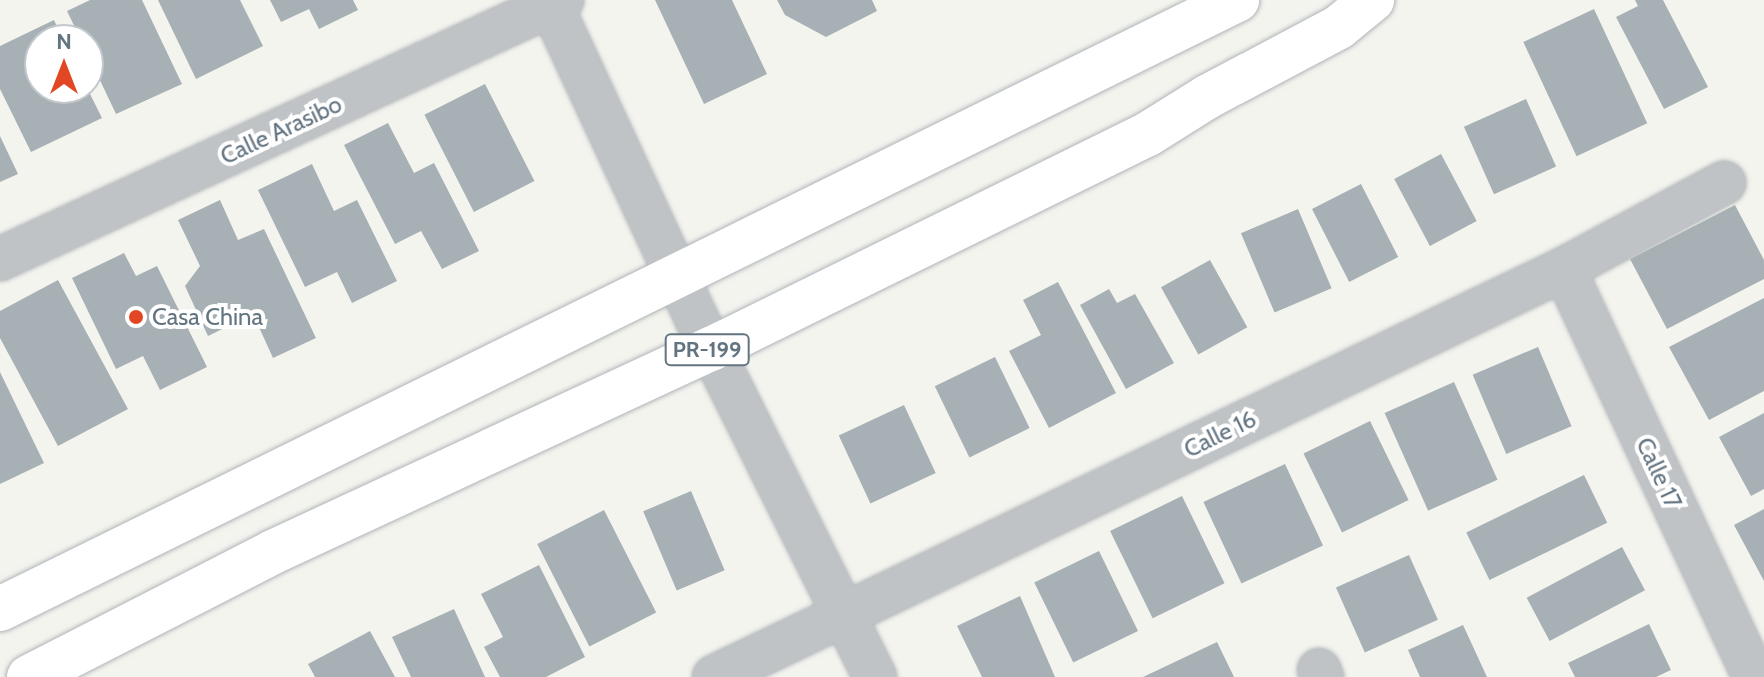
<!DOCTYPE html>
<html>
<head>
<meta charset="utf-8">
<style>
  body { margin:0 }
  #map { position:relative; width:1764px; height:677px; overflow:hidden; background:#f4f4ef; font-family:Cabin,sans-serif }
  div>[style] { position:absolute }
  [style*='--x'] { left:calc(var(--x)*1px); top:calc(var(--y)*1px); width:calc(var(--w)*1px); rotate:calc(var(--a)*1deg) }
  .building>* { inset:0; background:#a7b0b4; transform-origin:0 0 }
  .roads { filter:drop-shadow(0 0 2px #b0b5b8) drop-shadow(0 0 2px #b0b5b8) }
  .street>* { height:42px; margin:-21px; padding:0 21px; transform-origin:21px; border-radius:21px; background:#bfc3c6 }
  .primary>* { height:44px; margin:-22px; padding:0 22px; transform-origin:22px; border-radius:22px; background:#fff }
  .dots>* { width:22px; height:22px; translate:-50% -50%; box-sizing:border-box; border:4px solid #fff; border-radius:50% }
  span { translate:-50% -50%; white-space:nowrap; text-align:center; line-height:1.15; -webkit-text-stroke:8px #fff; paint-order:stroke }
  .shield-label span { padding:2px 6px; background:#fff; border:2px solid; border-radius:6px; -webkit-text-stroke-width:0 }
  .shield-label { font-size:22px; color:#637481; font-weight:700 }
  .street-label { font-size:24px; color:#637481 }
  .poi-label { font-size:24px; color:#637481 }
  .left { translate:0 -50%; text-align:left }
  .north { position:absolute; left:24px; top:24px; width:80px; height:80px; box-sizing:border-box; background:#fff; border:2px solid #c1c7cd; border-radius:50%; rotate:0deg; font-size:22px; font-weight:700; line-height:32px; text-align:center; color:#637481 }
  .north::after { content:''; display:block; margin:auto; width:28px; height:36px; background:#e24622; clip-path:polygon(50% 0,100% 100%,50% 72%,0 100%) }
</style>
</head>
<body>
<div id="map">
  <div class="building">
    <div style="clip-path:polygon(90px 0,142px 0,182px 84px,116px 114px,88px 55px,88px 40px,81px 40px,67px 11px)"></div>
    <div style="clip-path:polygon(158px 0,240px 0,263px 46px,196px 79px)"></div>
    <div style="clip-path:polygon(270px 0,353px 0,358px 10px,319px 29px,309px 9px,281px 22px)"></div>
    <div style="clip-path:polygon(655px 0,732px 0,767px 74px,704px 104px)"></div>
    <div style="clip-path:polygon(777px 0,872px 0,877px 11px,826px 37px,785px 15px)"></div>
    <div style="clip-path:polygon(1635px 0,1663px 0,1708px 87px,1664px 109px,1616px 17px,1638px 6px)"></div>
    <div style="left:1594px;top:9px;width:126px;height:78px;rotate:65deg"></div>
    <div style="clip-path:polygon(54px 20px,63px 40px,40px 40px,40px 88px,87px 88px,102px 118px,31px 152px,0 89px,0 46px)"></div>
    <div style="left:485px;top:84px;width:109px;height:68px;rotate:63deg"></div>
    <div style="left:1526px;top:99px;width:74px;height:68px;rotate:66deg"></div>
    <div style="clip-path:polygon(388px 123px,414px 173px,434px 163px,479px 251px,442px 269px,421px 231px,395px 244px,344px 145px)"></div>
    <div style="clip-path:polygon(0 136px,18px 174px,0 182px)"></div>
    <div style="left:1441px;top:154px;width:76px;height:53px;rotate:62deg"></div>
    <div style="clip-path:polygon(312px 164px,334px 211px,357px 200px,397px 281px,352px 303px,337px 272px,305px 287px,258px 190px)"></div>
    <div style="left:1361px;top:184px;width:82px;height:55px;rotate:63deg"></div>
    <div style="clip-path:polygon(220px 200px,238px 240px,264px 229px,316px 338px,273px 358px,253px 314px,208px 336px,185px 286px,200px 266px,178px 220px)"></div>
    <div style="clip-path:polygon(1735px 205px,1764px 260px,1764px 279px,1667px 329px,1630px 259px)"></div>
    <div style="left:1298px;top:209px;width:86px;height:62px;rotate:67deg"></div>
    <div style="clip-path:polygon(124px 253px,136px 276px,157px 266px,207px 367px,160px 390px,143px 356px,116px 369px,72px 278px)"></div>
    <div style="left:1210px;top:260px;width:77px;height:56px;rotate:61deg"></div>
    <div style="clip-path:polygon(58px 280px,128px 409px,58px 446px,0 338px,0 311px)"></div>
    <div style="clip-path:polygon(1058px 282px,1116px 393px,1049px 428px,1009px 351px,1041px 335px,1023px 300px)"></div>
    <div style="clip-path:polygon(1109px 289px,1117px 303px,1135px 294px,1174px 363px,1126px 389px,1080px 305px)"></div>
    <div style="clip-path:polygon(1764px 298px,1764px 391px,1709px 420px,1669px 347px)"></div>
    <div style="left:1538px;top:347px;width:86px;height:71px;rotate:67deg"></div>
    <div style="left:995px;top:357px;width:79px;height:67px;rotate:64deg"></div>
    <div style="clip-path:polygon(0 372px,44px 463px,0 484px)"></div>
    <div style="left:1454px;top:382px;width:107px;height:76px;rotate:66deg"></div>
    <div style="left:904px;top:405px;width:75px;height:72px;rotate:65deg"></div>
    <div style="clip-path:polygon(1764px 413px,1764px 489px,1751px 496px,1719px 437px)"></div>
    <div style="left:1370px;top:421px;width:88px;height:74px;rotate:64deg"></div>
    <div style="left:1285px;top:464px;width:90px;height:90px;rotate:65deg"></div>
    <div style="left:1584px;top:475px;width:53px;height:131px;rotate:64deg"></div>
    <div style="left:691px;top:491px;width:86px;height:52px;rotate:67deg"></div>
    <div style="left:1182px;top:496px;width:97px;height:80px;rotate:64deg"></div>
    <div style="clip-path:polygon(1764px 509px,1764px 581px,1734px 525px)"></div>
    <div style="left:604px;top:510px;width:115px;height:75px;rotate:63deg"></div>
    <div style="left:1622px;top:547px;width:49px;height:108px;rotate:62deg"></div>
    <div style="left:1099px;top:551px;width:89px;height:72px;rotate:64deg"></div>
    <div style="left:1409px;top:555px;width:71px;height:80px;rotate:66deg"></div>
    <div style="clip-path:polygon(539px 565px,585px 657px,546px 677px,500px 677px,484px 647px,503px 637px,481px 594px)"></div>
    <div style="clip-path:polygon(1020px 596px,1055px 677px,982px 677px,957px 626px)"></div>
    <div style="clip-path:polygon(454px 609px,485px 677px,411px 677px,392px 637px)"></div>
    <div style="clip-path:polygon(1649px 624px,1671px 670px,1656px 677px,1575px 677px,1568px 663px)"></div>
    <div style="clip-path:polygon(1463px 625px,1487px 677px,1420px 677px,1408px 650px)"></div>
    <div style="clip-path:polygon(370px 631px,395px 677px,315px 677px,308px 664px)"></div>
    <div style="clip-path:polygon(1217px 642px,1234px 677px,1143px 677px)"></div>
  </div>
  <div class="roads">
    <div class="street">
      <div style="--x:551;--y:5;--w:347;--a:65.1"></div>
      <div style="--x:697;--y:320;--w:399;--a:63.5"></div>
      <div style="--x:0;--y:259;--w:619;--a:-24.74"></div>
      <div style="--x:1564;--y:269;--w:450;--a:65"></div>
      <div style="--x:1319;--y:670;--w:8;--a:67"></div>
      <div style="--x:714;--y:677;--w:943;--a:-25.64"></div>
      <div style="--x:1564;--y:269;--w:182;--a:-28.3"></div>
    </div>
    <div class="primary">
      <div style="--x:0;--y:609;--w:1379;--a:-26.21"></div>
      <div style="--x:29;--y:677;--w:274;--a:-27.1"></div>
      <div style="--x:273;--y:552;--w:483;--a:-24.9"></div>
      <div style="--x:711;--y:349;--w:487;--a:-26.2"></div>
      <div style="--x:1148;--y:134;--w:70;--a:-32.1"></div>
      <div style="--x:1207;--y:97;--w:149;--a:-27.9"></div>
      <div style="--x:1339;--y:27;--w:43;--a:-39.3"></div>
    </div>
  </div>
  <div class="dots">
    <div style="left:136px;top:317px;background:#e24622"></div>
  </div>
  <div class="shield-label">
    <span style="left:707px;top:350px">PR-199</span>
  </div>
  <div class="street-label">
    <span style="left:281px;top:130px;rotate:-25deg">Calle Arasibo</span>
    <span style="left:1220px;top:434px;rotate:-26deg">Calle 16</span>
    <span style="left:1659px;top:473px;rotate:65deg">Calle 17</span>
  </div>
  <div class="poi-label">
    <span class="left" style="left:152px;top:317px">Casa China</span>
  </div>
  <div class="north">N</div>
</div>
</body>
</html>
